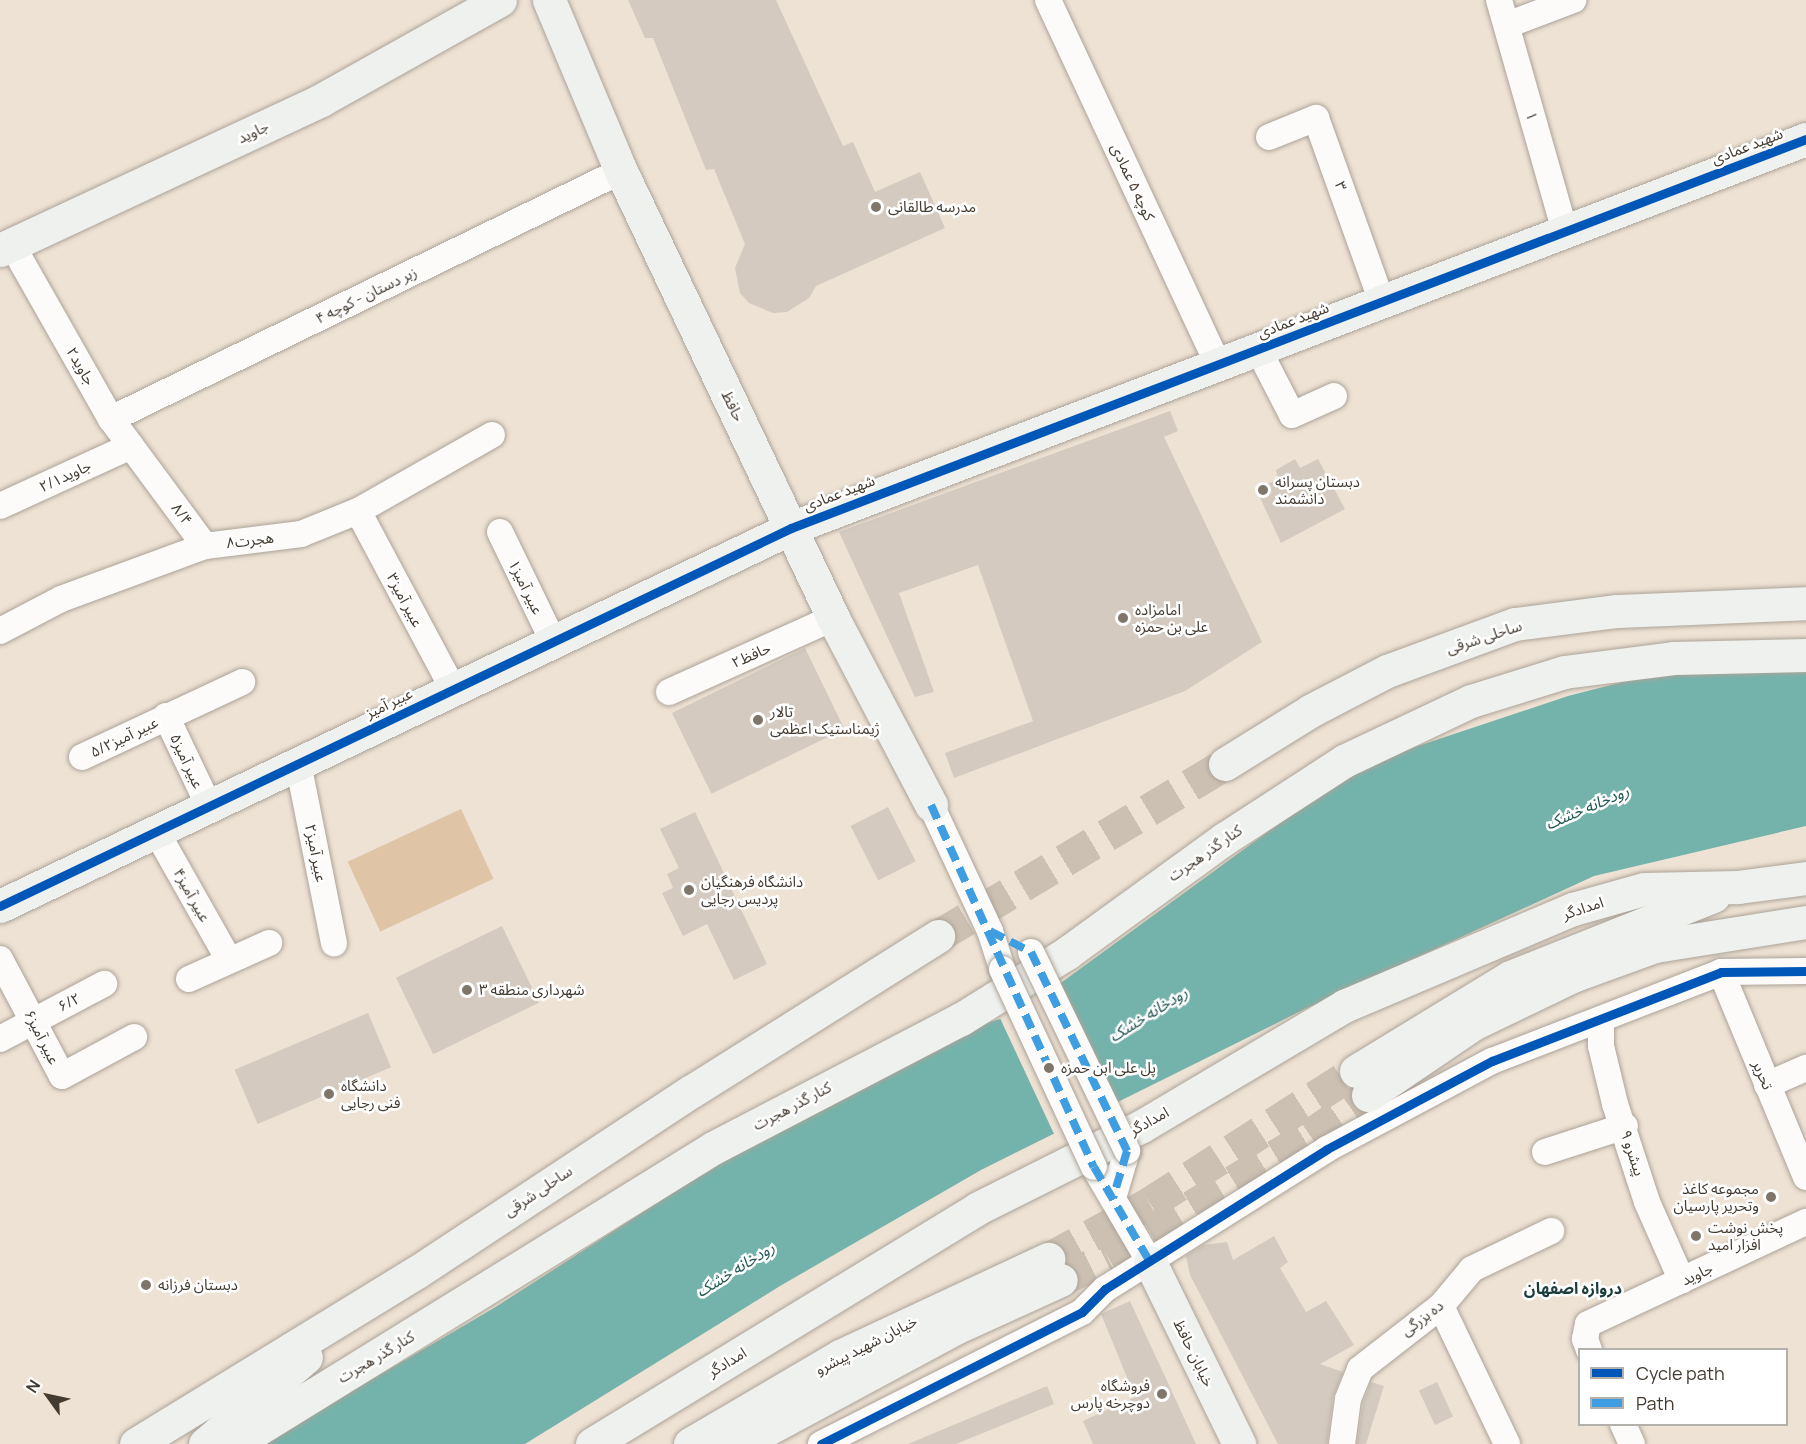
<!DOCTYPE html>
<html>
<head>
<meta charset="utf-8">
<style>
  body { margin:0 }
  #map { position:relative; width:1806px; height:1444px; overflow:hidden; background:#eee2d4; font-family:Manrope,"Noto Sans Arabic",sans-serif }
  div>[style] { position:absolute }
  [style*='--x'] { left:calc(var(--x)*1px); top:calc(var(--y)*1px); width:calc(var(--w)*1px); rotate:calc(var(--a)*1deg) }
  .green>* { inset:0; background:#dfc4a6; transform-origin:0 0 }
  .water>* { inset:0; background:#74b3ab }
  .pier>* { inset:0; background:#eee2d4 }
  .building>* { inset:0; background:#d4cabf; transform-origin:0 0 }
  .secondary-tunnel>* { height:33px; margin-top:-16.5px; transform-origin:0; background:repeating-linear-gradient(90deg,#ccc0b3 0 33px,transparent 0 49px) }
  .roads { filter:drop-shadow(0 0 2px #aca398) drop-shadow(0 0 2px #aca398) }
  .street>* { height:26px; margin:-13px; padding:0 13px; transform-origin:13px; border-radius:13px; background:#fcfbf9 }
  .secondary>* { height:33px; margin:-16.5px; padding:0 16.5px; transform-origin:16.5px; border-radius:16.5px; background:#eef1ee }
  .bridges { filter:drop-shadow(0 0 2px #aca398) drop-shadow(0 0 2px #aca398) }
  .street-bridge>* { height:26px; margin:-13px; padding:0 13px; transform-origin:13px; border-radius:13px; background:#fcfbf9 }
  .quiet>* { height:8px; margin-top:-4px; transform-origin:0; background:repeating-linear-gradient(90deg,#3f9ee1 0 15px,transparent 0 23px) }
  .cycleway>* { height:9px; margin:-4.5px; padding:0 4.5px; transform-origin:4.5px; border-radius:4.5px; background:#0057b8 }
  .dots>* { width:16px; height:16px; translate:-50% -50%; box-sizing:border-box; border:3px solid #fff; border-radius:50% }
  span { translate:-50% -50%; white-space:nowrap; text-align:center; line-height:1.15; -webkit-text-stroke:5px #fff; paint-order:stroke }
  .street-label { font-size:15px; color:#433a30 }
  .poi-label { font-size:15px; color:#433a30 }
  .left { translate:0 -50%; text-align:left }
  .right { translate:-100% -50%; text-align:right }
  .water-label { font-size:16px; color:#235855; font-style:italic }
  .neighbourhood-label { font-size:16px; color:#1b3d3b; font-weight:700 }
  .legend { position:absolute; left:1578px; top:1348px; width:210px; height:78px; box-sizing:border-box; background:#fff; border:2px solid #b4b0ac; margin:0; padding:8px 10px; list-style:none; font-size:18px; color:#433a30 }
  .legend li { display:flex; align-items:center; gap:12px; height:30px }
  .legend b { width:30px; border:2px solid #b4b0ac }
  .north { position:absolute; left:18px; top:1366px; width:60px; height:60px; -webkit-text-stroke:4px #fff; paint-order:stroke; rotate:303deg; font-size:16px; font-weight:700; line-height:24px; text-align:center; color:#433a30 }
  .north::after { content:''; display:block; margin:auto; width:21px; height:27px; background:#433a30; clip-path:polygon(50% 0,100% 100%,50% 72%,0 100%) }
</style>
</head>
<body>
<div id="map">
  <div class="green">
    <div style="left:461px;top:809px;width:77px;height:125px;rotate:65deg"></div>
  </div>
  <div class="water">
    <div style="clip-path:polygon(1806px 670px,1806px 826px,1594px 876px,1305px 1009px,981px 1170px,780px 1286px,525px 1444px,261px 1444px,494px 1308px,733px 1154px,972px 1028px,1021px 1012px,1358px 766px,1568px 696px,1646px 676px)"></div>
  </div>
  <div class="pier">
    <div style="clip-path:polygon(1040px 995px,1096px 1115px,1055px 1136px,999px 1016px,1020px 1009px)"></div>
  </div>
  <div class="building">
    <div style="clip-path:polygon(628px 0,776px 0,843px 146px,853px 142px,875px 192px,920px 172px,945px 228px,816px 286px,809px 298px,787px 312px,773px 313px,749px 303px,740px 293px,735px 268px,745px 244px,714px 169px,706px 170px,653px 38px,645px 38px)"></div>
    <div style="clip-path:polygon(1170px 411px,1178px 431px,1164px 437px,1262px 642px,1185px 691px,954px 778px,945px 753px,1033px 721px,978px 565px,899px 593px,934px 692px,915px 697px,839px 532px)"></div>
    <div style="clip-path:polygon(1295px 459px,1300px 468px,1318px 459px,1345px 509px,1281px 543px,1256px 489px,1278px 479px,1276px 470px)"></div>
    <div style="left:805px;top:648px;width:90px;height:148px;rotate:64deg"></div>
    <div style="left:888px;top:807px;width:61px;height:42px;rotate:63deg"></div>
    <div style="clip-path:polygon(695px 812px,767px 964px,734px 980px,707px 924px,683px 936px,662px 893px,673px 888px,667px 874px,679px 868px,660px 829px)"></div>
    <div style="left:502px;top:926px;width:85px;height:118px;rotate:64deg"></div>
    <div style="left:368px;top:1013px;width:59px;height:145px;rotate:67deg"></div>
    <div style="clip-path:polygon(1274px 1236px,1288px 1262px,1280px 1268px,1306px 1312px,1326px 1301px,1354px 1345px,1320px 1364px,1343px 1372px,1333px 1397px,1327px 1444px,1278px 1444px,1190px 1275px,1186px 1256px,1203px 1245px,1227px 1242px,1233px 1260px)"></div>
    <div style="clip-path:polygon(1130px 1301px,1168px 1383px,1196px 1444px,1093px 1444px,1083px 1421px,1135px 1397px,1101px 1314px)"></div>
    <div style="clip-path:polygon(1371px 1382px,1384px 1386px,1366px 1444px,1357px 1444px,1363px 1403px)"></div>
    <div style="left:1437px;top:1382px;width:38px;height:20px;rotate:65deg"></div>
    <div style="clip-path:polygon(1047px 1386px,1054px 1404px,956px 1444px,908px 1444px)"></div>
  </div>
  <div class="secondary-tunnel">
    <div style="--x:938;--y:936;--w:335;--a:-30.9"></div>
    <div style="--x:1048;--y:1259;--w:116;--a:-28.8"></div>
    <div style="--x:1150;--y:1203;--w:245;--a:-32.7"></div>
    <div style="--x:1061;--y:1280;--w:52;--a:-26.1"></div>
    <div style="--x:1108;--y:1257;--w:236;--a:-31.1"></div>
    <div style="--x:1310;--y:1135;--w:70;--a:-34.6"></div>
  </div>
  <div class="roads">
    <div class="street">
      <div style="--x:1048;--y:0;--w:403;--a:65"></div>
      <div style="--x:1499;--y:0;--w:241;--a:74.1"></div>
      <div style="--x:1507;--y:25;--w:71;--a:-20.7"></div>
      <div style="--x:1269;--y:137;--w:51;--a:-22"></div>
      <div style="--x:1316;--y:118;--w:195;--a:70.3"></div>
      <div style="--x:12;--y:245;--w:200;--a:60.4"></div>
      <div style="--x:111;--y:419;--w:158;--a:53.5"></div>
      <div style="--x:1258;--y:349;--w:74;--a:62.7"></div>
      <div style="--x:1292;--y:415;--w:46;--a:-24.3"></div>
      <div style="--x:111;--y:419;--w:567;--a:-25.93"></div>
      <div style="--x:0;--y:506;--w:144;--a:-24.6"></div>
      <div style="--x:358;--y:511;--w:202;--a:61.9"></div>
      <div style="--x:500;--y:532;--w:121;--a:64.1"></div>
      <div style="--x:0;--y:631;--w:69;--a:-27.7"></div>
      <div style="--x:61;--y:599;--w:153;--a:-20.2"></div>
      <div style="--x:205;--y:546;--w:97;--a:-7.1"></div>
      <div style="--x:301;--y:534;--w:61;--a:-22"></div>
      <div style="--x:358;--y:511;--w:154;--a:-29.6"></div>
      <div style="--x:669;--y:692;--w:180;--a:-24.3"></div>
      <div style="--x:166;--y:716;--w:100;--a:64.5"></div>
      <div style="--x:82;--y:757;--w:177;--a:-25.1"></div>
      <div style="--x:298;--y:763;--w:184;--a:78.7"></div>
      <div style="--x:931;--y:805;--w:139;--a:64.9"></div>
      <div style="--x:990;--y:931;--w:40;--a:72"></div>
      <div style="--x:156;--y:831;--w:148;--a:60.5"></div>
      <div style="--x:0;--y:959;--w:132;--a:62.1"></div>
      <div style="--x:62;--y:1076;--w:82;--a:-28.4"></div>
      <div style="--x:1721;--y:972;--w:222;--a:67.5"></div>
      <div style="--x:189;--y:979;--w:88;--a:-24.2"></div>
      <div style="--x:1601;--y:1021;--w:25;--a:90"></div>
      <div style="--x:1601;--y:1046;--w:60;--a:76.4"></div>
      <div style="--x:1615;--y:1104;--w:103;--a:71.9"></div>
      <div style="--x:1647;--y:1202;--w:86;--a:66.1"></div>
      <div style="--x:0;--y:1039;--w:118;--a:-27.9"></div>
      <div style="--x:1767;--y:1085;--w:43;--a:-23.6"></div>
      <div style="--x:1545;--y:1152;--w:84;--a:-18"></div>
      <div style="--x:1094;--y:1167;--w:110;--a:59.5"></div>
      <div style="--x:1113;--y:1198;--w:49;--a:-73.4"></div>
      <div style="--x:1441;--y:1306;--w:153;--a:64.4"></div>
      <div style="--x:1589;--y:1350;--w:12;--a:-110"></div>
      <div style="--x:1585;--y:1339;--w:15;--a:-79"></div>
      <div style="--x:1588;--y:1324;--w:241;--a:-25.1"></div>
      <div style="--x:1623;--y:1424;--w:22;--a:66"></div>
      <div style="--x:821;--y:1444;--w:292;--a:-26.8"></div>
      <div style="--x:1082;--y:1312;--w:33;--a:-45"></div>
      <div style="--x:1105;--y:1289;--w:262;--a:-32.2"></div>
      <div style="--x:1327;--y:1149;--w:187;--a:-28.1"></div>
      <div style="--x:1492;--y:1061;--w:246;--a:-21.2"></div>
      <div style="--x:1721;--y:972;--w:85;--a:-0.7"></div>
      <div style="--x:1342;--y:1444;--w:45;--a:-82.4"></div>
      <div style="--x:1348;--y:1399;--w:32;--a:-68"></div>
      <div style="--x:1360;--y:1369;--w:103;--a:-37.9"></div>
      <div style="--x:1441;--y:1306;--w:48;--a:-50"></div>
      <div style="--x:1472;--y:1269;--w:88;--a:-25.7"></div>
    </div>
    <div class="secondary">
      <div style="--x:549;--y:0;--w:186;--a:67.2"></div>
      <div style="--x:621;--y:171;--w:495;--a:64.6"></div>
      <div style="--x:833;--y:618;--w:211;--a:62.3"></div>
      <div style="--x:0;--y:250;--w:354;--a:-25"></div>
      <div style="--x:321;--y:100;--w:205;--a:-29.2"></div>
      <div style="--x:1225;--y:764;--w:100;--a:-31.9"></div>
      <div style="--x:1310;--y:711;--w:87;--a:-27.5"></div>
      <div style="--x:1387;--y:671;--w:136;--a:-20.2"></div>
      <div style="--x:1515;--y:624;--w:103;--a:-7.3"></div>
      <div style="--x:1617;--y:611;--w:189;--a:-2.4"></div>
      <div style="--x:0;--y:906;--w:877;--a:-25.54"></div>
      <div style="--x:791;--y:528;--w:1087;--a:-20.97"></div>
      <div style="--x:1356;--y:1071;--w:180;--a:-31.4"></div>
      <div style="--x:1510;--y:977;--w:219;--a:-21.7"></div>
      <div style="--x:1368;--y:1095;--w:127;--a:-34.1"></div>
      <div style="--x:1473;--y:1024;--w:113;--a:-25.7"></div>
      <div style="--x:1575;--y:975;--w:85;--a:-19.9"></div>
      <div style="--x:1655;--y:946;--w:153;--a:-9"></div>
      <div style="--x:1150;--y:1262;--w:203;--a:63.9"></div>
      <div style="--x:136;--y:1444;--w:329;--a:-31.5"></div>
      <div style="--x:417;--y:1272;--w:329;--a:-33.4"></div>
      <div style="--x:692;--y:1091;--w:291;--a:-32.2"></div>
      <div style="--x:205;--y:1444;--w:133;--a:-40.7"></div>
      <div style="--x:234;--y:1444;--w:563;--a:-31.71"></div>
      <div style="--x:713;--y:1148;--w:280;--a:-27.5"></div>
      <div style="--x:961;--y:1019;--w:125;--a:-31.9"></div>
      <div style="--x:1067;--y:953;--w:194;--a:-36"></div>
      <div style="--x:1224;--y:839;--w:143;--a:-33"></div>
      <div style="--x:1344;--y:761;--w:140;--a:-25.3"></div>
      <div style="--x:1471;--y:701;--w:97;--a:-17.3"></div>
      <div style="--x:1564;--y:672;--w:110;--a:-7.3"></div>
      <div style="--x:1673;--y:658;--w:133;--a:-1.3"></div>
      <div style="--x:592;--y:1444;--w:452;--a:-31.4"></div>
      <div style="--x:978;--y:1208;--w:183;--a:-26.6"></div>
      <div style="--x:1142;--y:1126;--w:235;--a:-30.7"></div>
      <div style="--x:1344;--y:1006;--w:249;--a:-23"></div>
      <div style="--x:1573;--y:909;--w:74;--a:-15.7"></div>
      <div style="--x:1644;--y:889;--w:94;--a:-1.2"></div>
      <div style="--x:1738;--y:887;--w:69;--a:-7.5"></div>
      <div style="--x:690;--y:1444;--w:174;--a:-30.4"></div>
      <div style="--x:840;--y:1356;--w:230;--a:-25"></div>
      <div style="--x:740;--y:1444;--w:244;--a:-28.3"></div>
      <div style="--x:955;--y:1328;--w:116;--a:-24.4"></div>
    </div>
  </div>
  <div class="bridges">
    <div class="street-bridge">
      <div style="--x:1031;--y:952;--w:221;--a:64.2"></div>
      <div style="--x:1002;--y:969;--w:218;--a:65.1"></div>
    </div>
  </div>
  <div class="quiet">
    <div style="--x:931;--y:805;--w:397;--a:65.8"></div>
    <div style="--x:1094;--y:1167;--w:110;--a:59.5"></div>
    <div style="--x:990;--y:931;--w:46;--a:27.1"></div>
    <div style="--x:1031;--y:952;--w:221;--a:64.2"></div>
    <div style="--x:1127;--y:1151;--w:49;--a:106.6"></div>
  </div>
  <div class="cycleway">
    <div style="--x:0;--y:906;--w:877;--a:-25.54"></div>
    <div style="--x:791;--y:528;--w:1087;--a:-20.97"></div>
    <div style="--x:821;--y:1444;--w:292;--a:-26.8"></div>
    <div style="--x:1082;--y:1312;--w:33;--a:-45"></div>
    <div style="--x:1105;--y:1289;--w:262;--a:-32.2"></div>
    <div style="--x:1327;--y:1149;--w:187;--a:-28.1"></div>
    <div style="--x:1492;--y:1061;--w:246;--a:-21.2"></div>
    <div style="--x:1721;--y:972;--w:85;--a:-0.7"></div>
  </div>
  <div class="dots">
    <div style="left:876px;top:207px;background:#7f7569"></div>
    <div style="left:1263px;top:490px;background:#7f7569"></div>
    <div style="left:1123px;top:618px;background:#7f7569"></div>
    <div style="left:758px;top:720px;background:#7f7569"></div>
    <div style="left:689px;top:890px;background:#7f7569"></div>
    <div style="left:467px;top:990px;background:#7f7569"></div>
    <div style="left:1049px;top:1068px;background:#7f7569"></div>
    <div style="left:329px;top:1094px;background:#7f7569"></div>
    <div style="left:1771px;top:1197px;background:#7f7569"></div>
    <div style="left:1696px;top:1236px;background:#7f7569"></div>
    <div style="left:146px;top:1285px;background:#7f7569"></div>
    <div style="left:1162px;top:1394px;background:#7f7569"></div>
  </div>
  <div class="street-label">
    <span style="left:1532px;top:116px;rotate:74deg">۱</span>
    <span style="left:253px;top:132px;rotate:-25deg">جاوید</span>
    <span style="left:1747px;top:146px;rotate:-21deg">شهید عمادی</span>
    <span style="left:1133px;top:182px;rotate:65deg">کوچه ۵ عمادی</span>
    <span style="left:1341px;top:186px;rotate:70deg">۳</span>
    <span style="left:366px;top:295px;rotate:-26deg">زبر دستان - کوچه ۴</span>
    <span style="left:1293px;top:320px;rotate:-21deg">شهید عمادی</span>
    <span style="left:81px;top:366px;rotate:60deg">۲جاوید</span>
    <span style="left:733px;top:406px;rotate:64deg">حافظ</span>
    <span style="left:65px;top:476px;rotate:-25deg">۲/۱جاوید</span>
    <span style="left:839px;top:493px;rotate:-21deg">شهید عمادی</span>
    <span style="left:182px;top:514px;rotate:53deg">۸/۴</span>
    <span style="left:250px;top:540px;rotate:-7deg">هجرت۸</span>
    <span style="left:526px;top:587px;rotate:64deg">۱عبیر آمیز</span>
    <span style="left:405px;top:600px;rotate:62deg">۳عبیر آمیز</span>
    <span style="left:1484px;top:637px;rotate:-18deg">ساحلی شرقی</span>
    <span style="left:751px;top:655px;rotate:-24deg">۲حافظ</span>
    <span style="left:389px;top:703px;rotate:-26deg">عبیر آمیز</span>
    <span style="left:124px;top:737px;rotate:-26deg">۵/۲عبیر آمیز</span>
    <span style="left:187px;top:761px;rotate:65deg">۵عبیر آمیز</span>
    <span style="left:316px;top:853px;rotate:79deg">۲عبیر آمیز</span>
    <span style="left:1205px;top:853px;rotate:-35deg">کنار گذر هجرت</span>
    <span style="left:192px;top:895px;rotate:61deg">۴عبیر آمیز</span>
    <span style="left:1583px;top:908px;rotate:-18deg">امدادگر</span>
    <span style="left:69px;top:1002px;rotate:-27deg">۶/۲</span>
    <span style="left:42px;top:1037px;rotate:63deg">۶عبیر آمیز</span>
    <span style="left:1763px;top:1075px;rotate:67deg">تحریر</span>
    <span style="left:792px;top:1106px;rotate:-28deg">کنار گذر هجرت</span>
    <span style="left:1149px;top:1121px;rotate:-29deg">امدادگر</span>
    <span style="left:1633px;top:1153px;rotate:72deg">پیشرو ۹</span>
    <span style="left:538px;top:1191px;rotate:-34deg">ساحلی شرقی</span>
    <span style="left:1697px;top:1274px;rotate:-25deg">جاوید</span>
    <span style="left:1422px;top:1318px;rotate:-37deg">ده بزرگی</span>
    <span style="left:866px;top:1345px;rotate:-27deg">خیابان شهید پیشرو</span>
    <span style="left:1194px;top:1353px;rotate:64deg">خیابان حافظ</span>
    <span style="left:376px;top:1357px;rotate:-31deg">کنار گذر هجرت</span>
    <span style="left:727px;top:1362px;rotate:-31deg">امدادگر</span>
  </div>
  <div class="poi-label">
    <span class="left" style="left:888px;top:207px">مدرسه طالقانی</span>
    <span class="left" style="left:1275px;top:490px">دبستان پسرانه<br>دانشمند</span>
    <span class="left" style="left:1135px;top:618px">امامزاده<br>علی بن حمزه</span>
    <span class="left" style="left:770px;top:720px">تالار<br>ژیمناستیک اعظمی</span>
    <span class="left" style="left:701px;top:890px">دانشگاه فرهنگیان<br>پردیس رجایی</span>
    <span class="left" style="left:479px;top:990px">شهرداری منطقه ۳</span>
    <span class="left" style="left:1061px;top:1068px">پل علی ابن حمزه</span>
    <span class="left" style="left:341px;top:1094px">دانشگاه<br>فنی رجایی</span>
    <span class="right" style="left:1759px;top:1197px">مجموعه کاغذ<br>وتحریر پارسیان</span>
    <span class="left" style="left:1708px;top:1236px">پخش نوشت<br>افزار امید</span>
    <span class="left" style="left:158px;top:1285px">دبستان فرزانه</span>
    <span class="right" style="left:1150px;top:1394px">فروشگاه<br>دوچرخه پارس</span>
  </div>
  <div class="water-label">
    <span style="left:1587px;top:807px;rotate:-23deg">رودخانه خشک</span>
    <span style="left:1148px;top:1014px;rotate:-32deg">رودخانه خشک</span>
    <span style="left:735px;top:1269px;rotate:-32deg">رودخانه خشک</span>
  </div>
  <div class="neighbourhood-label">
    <span style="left:1573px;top:1288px">دروازه اصفهان</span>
  </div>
  <ul class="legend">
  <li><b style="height:8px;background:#0057b8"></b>Cycle path</li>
  <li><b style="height:8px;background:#3f9ee1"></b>Path</li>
  </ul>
  <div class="north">N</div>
</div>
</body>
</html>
